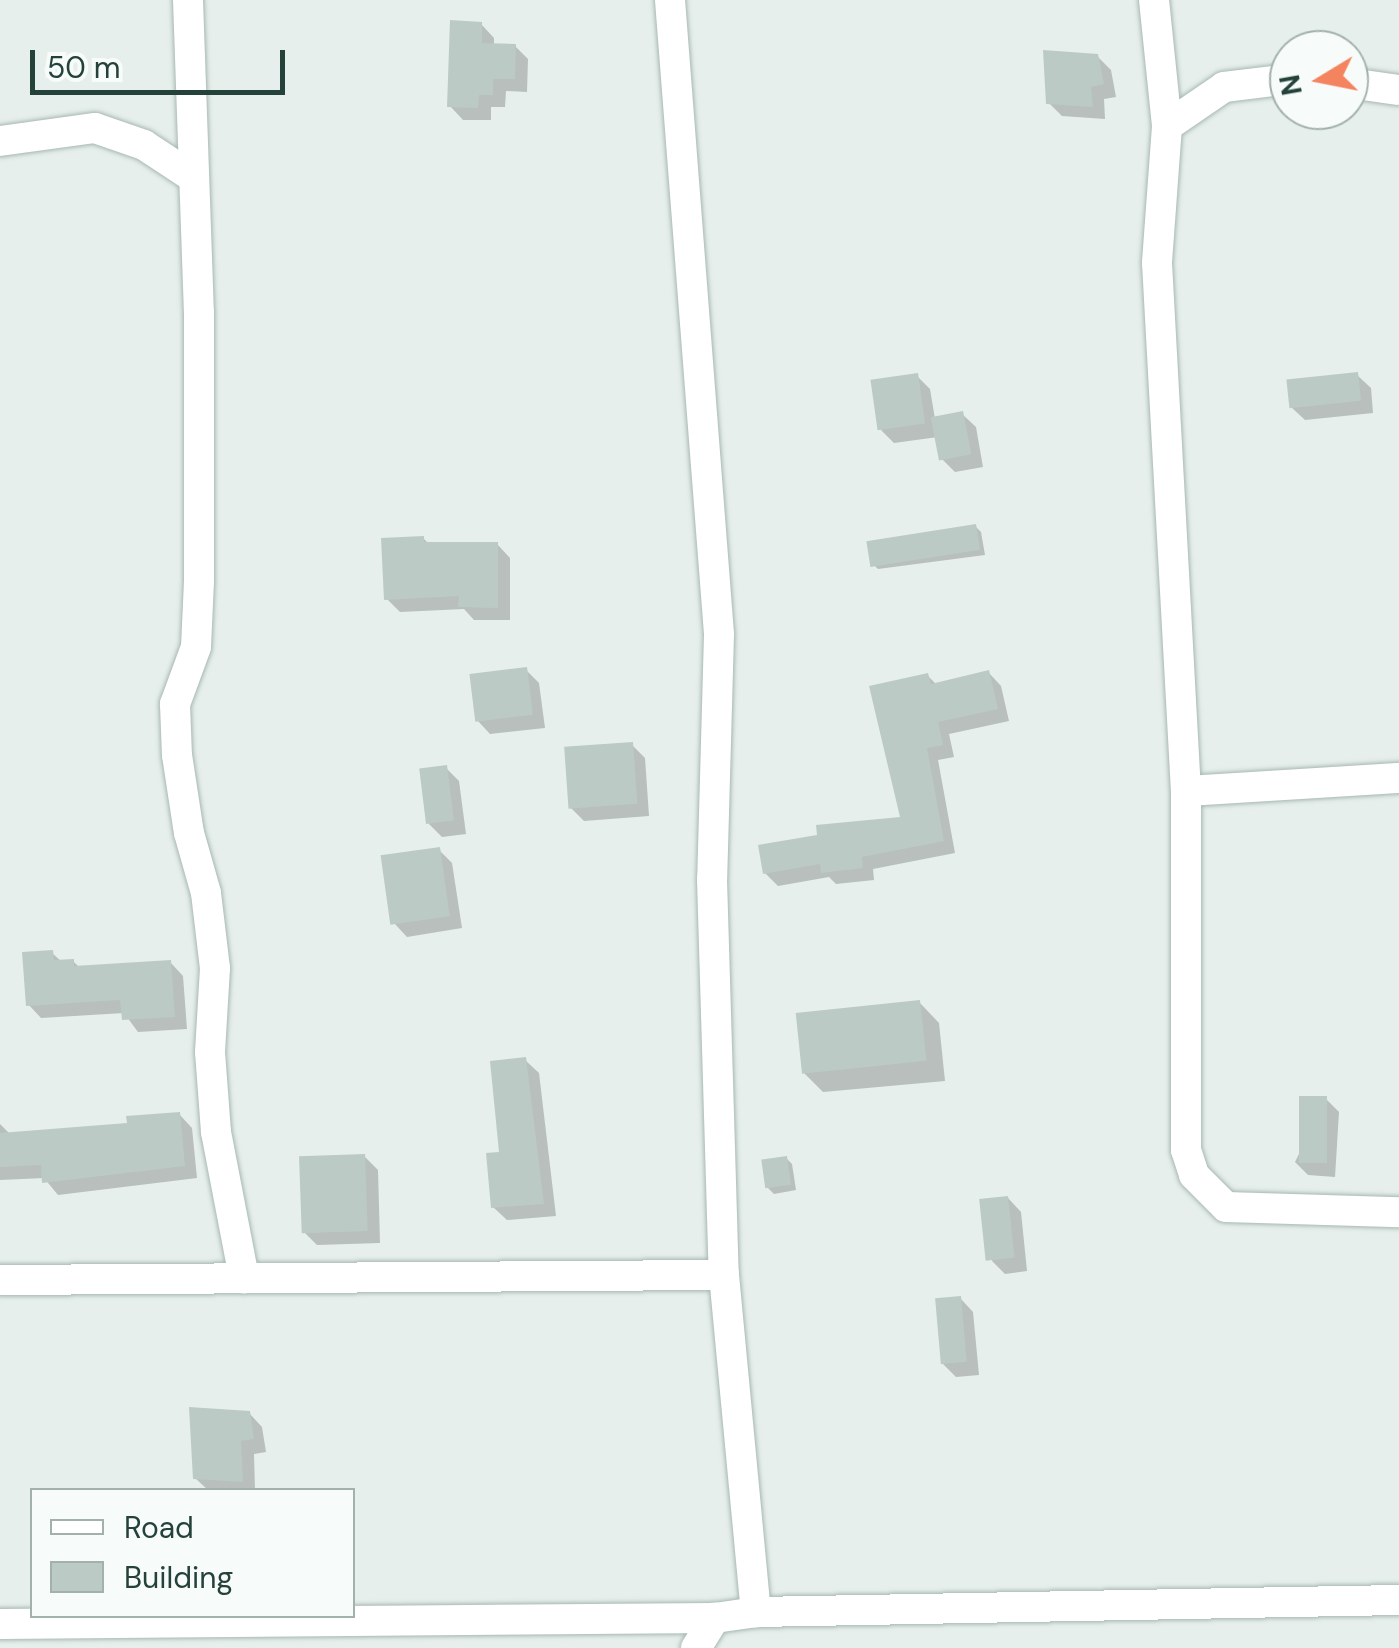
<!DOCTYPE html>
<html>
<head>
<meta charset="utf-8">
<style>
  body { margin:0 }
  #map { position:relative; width:1399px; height:1648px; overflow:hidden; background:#e6efeb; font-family:"DM Sans",sans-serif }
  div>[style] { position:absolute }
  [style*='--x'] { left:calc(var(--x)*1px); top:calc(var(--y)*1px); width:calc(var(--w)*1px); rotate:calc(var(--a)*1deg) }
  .shadow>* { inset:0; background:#0003 }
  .building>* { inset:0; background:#bbcac4; transform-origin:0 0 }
  .roads { filter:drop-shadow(0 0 2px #a8b8b2) drop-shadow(0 0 2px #a8b8b2) }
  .minor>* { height:30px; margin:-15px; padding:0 15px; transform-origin:15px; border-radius:15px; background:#fff }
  span { translate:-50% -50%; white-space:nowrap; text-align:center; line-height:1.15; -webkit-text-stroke:8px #f7fbf9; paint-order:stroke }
  .legend { position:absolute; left:30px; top:1488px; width:325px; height:130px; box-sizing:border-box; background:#f7fbf9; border:2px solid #a3b1ad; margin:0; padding:12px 18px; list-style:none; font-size:30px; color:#24423a }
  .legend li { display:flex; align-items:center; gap:20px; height:50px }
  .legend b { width:50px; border:2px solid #a3b1ad }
  .north { position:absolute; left:1269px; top:30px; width:100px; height:100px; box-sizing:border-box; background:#f7fbf9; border:2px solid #a3b1ad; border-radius:50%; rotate:260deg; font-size:28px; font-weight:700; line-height:40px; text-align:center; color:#24423a }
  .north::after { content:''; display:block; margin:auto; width:35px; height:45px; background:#f4845f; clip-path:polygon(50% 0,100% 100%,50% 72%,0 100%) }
  .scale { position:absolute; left:30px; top:50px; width:255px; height:45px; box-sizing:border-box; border:5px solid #24423a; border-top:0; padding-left:12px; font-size:30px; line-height:35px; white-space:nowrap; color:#24423a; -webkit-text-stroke:8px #f7fbf9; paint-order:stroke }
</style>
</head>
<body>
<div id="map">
  <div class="shadow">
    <div style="clip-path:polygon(481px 24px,494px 38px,494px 45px,515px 46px,528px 59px,527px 92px,506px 91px,505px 107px,491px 107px,491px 120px,463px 120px,450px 106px)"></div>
    <div style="clip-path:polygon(1097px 56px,1111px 70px,1116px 97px,1104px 99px,1105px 119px,1062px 116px,1049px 103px)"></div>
    <div style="clip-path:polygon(1357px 375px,1371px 388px,1373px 413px,1305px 420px,1291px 407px)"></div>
    <div style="clip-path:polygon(917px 376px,930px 389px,935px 419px,962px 414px,976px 427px,983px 467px,955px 472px,942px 459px,938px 437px,894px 443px,881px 430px)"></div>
    <div style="clip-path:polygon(975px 526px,981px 532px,985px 555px,878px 569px,872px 563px)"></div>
    <div style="clip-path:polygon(423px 538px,429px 544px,497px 544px,510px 558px,510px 620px,474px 620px,464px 609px,400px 612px,387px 599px)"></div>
    <div style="clip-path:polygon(526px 670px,539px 683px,545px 728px,490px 734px,477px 720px)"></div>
    <div style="clip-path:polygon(989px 673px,1001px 686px,1009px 721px,949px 734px,954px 757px,938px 760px,955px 853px,873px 869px,874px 880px,836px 884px,829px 877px,778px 886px,765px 873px,903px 819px,928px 676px,937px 685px)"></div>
    <div style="clip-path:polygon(632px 745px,645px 758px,649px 816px,584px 821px,570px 807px)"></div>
    <div style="clip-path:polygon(446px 768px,459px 781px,466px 834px,442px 837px,429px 824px)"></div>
    <div style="clip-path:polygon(439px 850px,452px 863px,462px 928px,407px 937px,394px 923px)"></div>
    <div style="clip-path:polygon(52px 953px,62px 962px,73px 961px,80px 968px,170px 962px,183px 976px,187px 1029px,138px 1032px,124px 1013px,41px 1018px,28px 1004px)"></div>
    <div style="clip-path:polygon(919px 1002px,939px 1023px,945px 1081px,823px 1092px,803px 1072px)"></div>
    <div style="clip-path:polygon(525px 1060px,539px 1073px,556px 1216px,507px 1220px,493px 1207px)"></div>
    <div style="clip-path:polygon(1326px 1099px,1339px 1112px,1335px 1177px,1308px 1175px,1295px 1162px)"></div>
    <div style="clip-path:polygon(179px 1114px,192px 1128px,197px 1178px,58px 1195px,44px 1178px,0 1180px,0 1124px,10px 1134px,129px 1125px)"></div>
    <div style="clip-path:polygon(364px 1156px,378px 1170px,380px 1243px,317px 1245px,304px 1232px)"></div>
    <div style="clip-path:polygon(786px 1158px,792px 1164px,796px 1190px,774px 1194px,768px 1188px)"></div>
    <div style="clip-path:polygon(1008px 1198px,1021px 1212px,1027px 1271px,1005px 1274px,992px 1261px)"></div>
    <div style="clip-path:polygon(960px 1298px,973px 1312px,979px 1375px,956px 1377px,942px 1363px)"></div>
    <div style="clip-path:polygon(249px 1413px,262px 1427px,266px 1452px,254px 1454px,255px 1490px,208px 1490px,195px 1478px)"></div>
  </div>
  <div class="building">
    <div style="clip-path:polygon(450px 20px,482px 22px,482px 43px,516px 44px,515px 79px,493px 79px,493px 95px,479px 95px,478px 108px,447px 107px)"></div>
    <div style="clip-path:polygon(1043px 50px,1098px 54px,1104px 84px,1091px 87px,1093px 107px,1046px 104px)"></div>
    <div style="left:1358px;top:372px;width:29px;height:72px;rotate:84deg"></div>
    <div style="left:918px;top:373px;width:51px;height:48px;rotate:82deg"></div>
    <div style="left:963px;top:411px;width:44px;height:33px;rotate:79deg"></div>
    <div style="left:976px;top:524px;width:26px;height:111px;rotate:81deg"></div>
    <div style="clip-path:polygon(424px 536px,424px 542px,498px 542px,498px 608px,458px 607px,459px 596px,384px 600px,381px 538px)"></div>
    <div style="left:527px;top:667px;width:48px;height:58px;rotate:83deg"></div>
    <div style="clip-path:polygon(989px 670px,998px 709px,938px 722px,943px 745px,927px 748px,944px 841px,862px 857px,863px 868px,821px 873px,820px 864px,763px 874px,758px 845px,817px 835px,816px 825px,900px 817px,869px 686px,928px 673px,931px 684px)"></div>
    <div style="left:633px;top:742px;width:62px;height:69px;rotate:86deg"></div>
    <div style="left:447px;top:765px;width:56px;height:28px;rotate:83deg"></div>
    <div style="left:440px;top:847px;width:70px;height:60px;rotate:82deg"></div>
    <div style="clip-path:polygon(53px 950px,54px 960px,74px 959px,74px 966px,171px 960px,175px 1017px,122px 1020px,120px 1000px,26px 1006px,22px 952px)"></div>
    <div style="left:920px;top:1000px;width:61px;height:125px;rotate:84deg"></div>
    <div style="clip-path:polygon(526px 1057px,544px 1204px,491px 1208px,486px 1153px,499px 1152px,490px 1061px)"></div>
    <div style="left:1299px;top:1096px;width:28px;height:67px"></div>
    <div style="clip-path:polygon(180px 1112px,185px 1166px,42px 1183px,41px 1165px,0 1167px,0 1133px,127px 1123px,126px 1116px)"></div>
    <div style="left:365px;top:1154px;width:77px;height:66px;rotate:88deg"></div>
    <div style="left:787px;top:1156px;width:29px;height:26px;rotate:82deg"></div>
    <div style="left:1008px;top:1196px;width:62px;height:29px;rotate:84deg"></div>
    <div style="left:961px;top:1296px;width:66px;height:26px;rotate:85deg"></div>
    <div style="clip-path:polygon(189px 1407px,250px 1411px,254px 1439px,241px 1441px,243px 1482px,193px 1479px)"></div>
  </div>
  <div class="roads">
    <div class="minor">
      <div style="--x:188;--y:0;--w:313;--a:88"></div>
      <div style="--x:199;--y:313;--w:268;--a:90"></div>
      <div style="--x:199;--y:581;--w:66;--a:92.6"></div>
      <div style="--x:196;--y:647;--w:61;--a:110.2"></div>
      <div style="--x:175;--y:704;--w:51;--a:87.8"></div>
      <div style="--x:177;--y:755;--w:79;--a:81.3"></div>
      <div style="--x:189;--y:833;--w:62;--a:74.2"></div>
      <div style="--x:206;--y:893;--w:76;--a:83.2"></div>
      <div style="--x:215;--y:968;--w:84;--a:93.4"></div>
      <div style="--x:210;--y:1052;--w:80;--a:85.7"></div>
      <div style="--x:216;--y:1132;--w:149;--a:79.1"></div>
      <div style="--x:670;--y:0;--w:636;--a:85.58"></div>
      <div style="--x:719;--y:634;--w:245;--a:91.6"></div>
      <div style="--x:712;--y:879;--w:396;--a:88.3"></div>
      <div style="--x:724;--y:1275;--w:339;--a:84.6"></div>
      <div style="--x:1154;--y:0;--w:127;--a:84.1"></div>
      <div style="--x:1167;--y:126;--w:137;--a:94.2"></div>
      <div style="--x:1157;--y:263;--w:529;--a:86.86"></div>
      <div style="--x:1186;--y:791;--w:359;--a:90"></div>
      <div style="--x:1186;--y:1150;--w:26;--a:72"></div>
      <div style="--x:1194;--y:1175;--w:45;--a:45"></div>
      <div style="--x:1226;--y:1207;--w:173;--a:1.7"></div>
      <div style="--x:1349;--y:83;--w:50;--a:8"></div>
      <div style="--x:1167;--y:126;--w:69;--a:-34.4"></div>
      <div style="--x:1224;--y:87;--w:65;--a:-7"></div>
      <div style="--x:0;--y:141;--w:96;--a:-7.8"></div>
      <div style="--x:95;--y:128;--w:52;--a:19.1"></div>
      <div style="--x:144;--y:145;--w:56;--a:33.4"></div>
      <div style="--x:1186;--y:791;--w:213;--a:-3.5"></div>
      <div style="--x:0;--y:1280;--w:724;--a:-0.4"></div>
      <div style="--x:0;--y:1624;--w:715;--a:-0.48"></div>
      <div style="--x:715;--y:1618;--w:41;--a:-8.3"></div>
      <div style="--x:756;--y:1612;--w:643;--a:-1.07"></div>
      <div style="--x:696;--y:1648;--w:36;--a:-58"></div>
    </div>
  </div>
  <ul class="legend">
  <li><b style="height:12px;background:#fff"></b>Road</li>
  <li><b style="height:28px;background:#bbcac4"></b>Building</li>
  </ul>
  <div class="north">N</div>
  <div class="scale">50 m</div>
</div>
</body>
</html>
